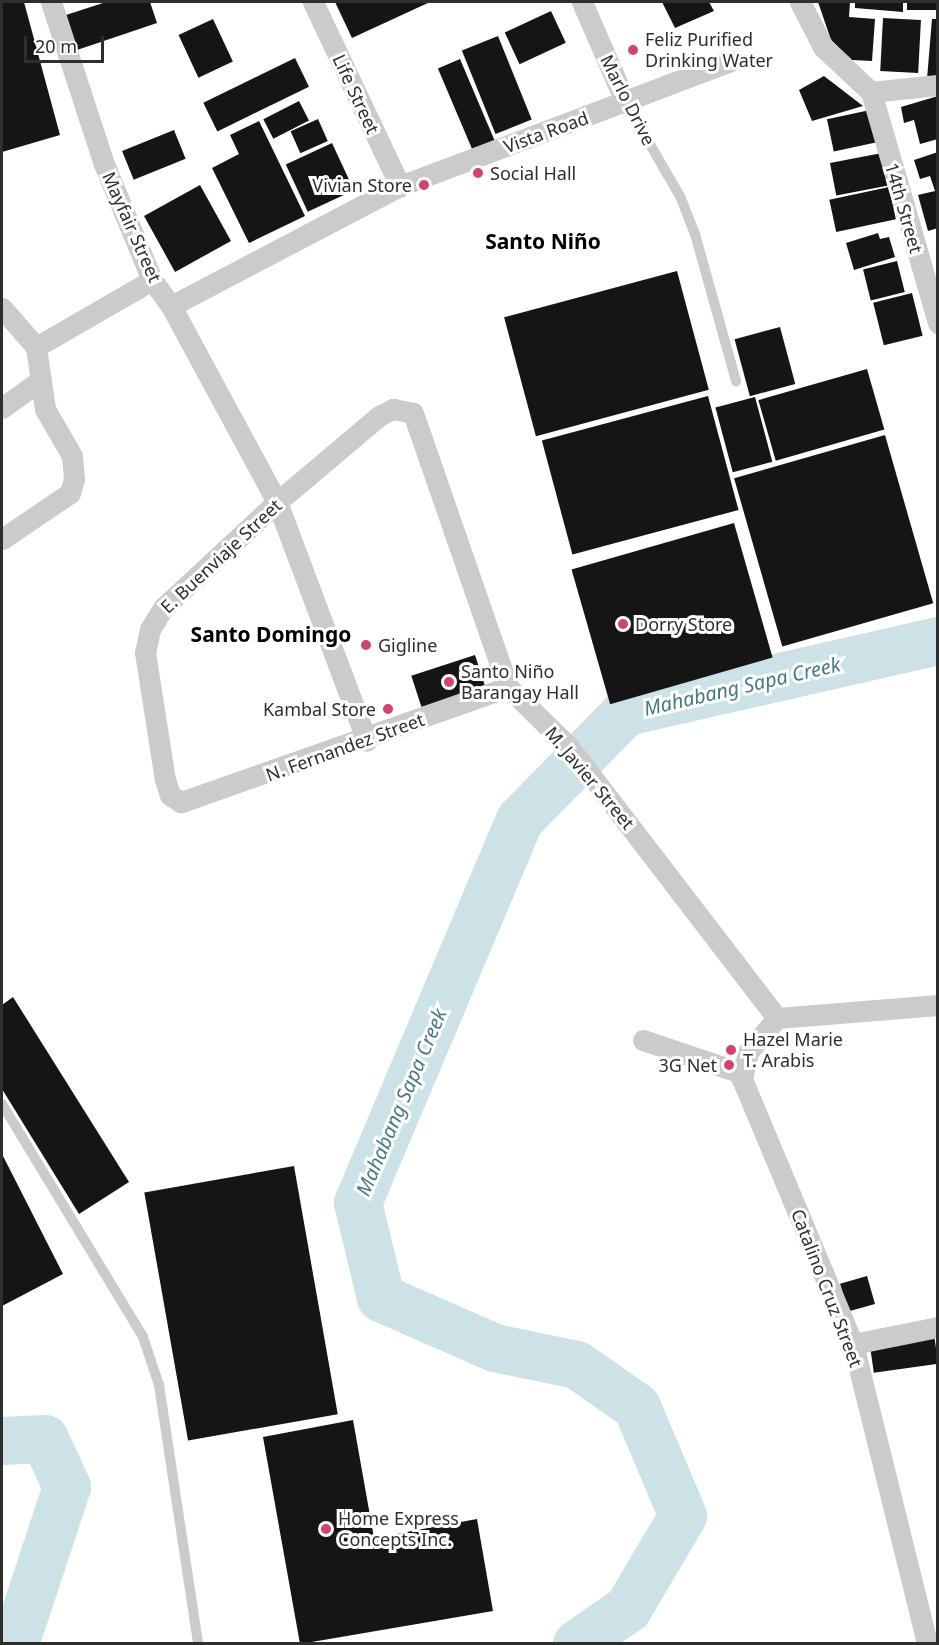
<!DOCTYPE html>
<html>
<head>
<meta charset="utf-8">
<style>
  body { margin:0 }
  #map { position:relative; width:939px; height:1645px; overflow:hidden; background:#fff; font-family:"Noto Sans",sans-serif }
  div>[style] { position:absolute }
  [style*='--x'] { left:calc(var(--x)*1px); top:calc(var(--y)*1px); width:calc(var(--w)*1px); rotate:calc(var(--a)*1deg) }
  .river>* { height:48px; margin:-24px; padding:0 24px; transform-origin:24px; border-radius:24px; background:#cce2e7 }
  .building>* { inset:0; background:#151515; transform-origin:0 0 }
  .service>* { height:10px; margin:-5px; padding:0 5px; transform-origin:5px; border-radius:5px; background:#cbcbcb }
  .minor>* { height:21px; margin:-10.5px; padding:0 10.5px; transform-origin:10.5px; border-radius:10.5px; background:#cbcbcb }
  .dots>* { width:16px; height:16px; translate:-50% -50%; box-sizing:border-box; border:3px solid #fff; border-radius:50% }
  span { translate:-50% -50%; white-space:nowrap; text-align:center; line-height:1.15; -webkit-text-stroke:6px #fff; paint-order:stroke }
  .poi-label { font-size:18px; color:#2e2e2e }
  .left { translate:0 -50%; text-align:left }
  .right { translate:-100% -50%; text-align:right }
  .street-label { font-size:18px; color:#2e2e2e }
  .water-label { font-size:20px; color:#467986; font-style:italic }
  .quarter-label { font-size:21px; color:#000; font-weight:700 }
  .frame { position:absolute; inset:0; border:3px solid #2e2e2e; pointer-events:none }
  .scale { position:absolute; left:24px; top:36px; width:80px; height:27px; box-sizing:border-box; border:3px solid #2e2e2e; border-top:0; padding-left:8px; font-size:18px; line-height:21px; white-space:nowrap; color:#2e2e2e; -webkit-text-stroke:4px #fff; paint-order:stroke }
</style>
</head>
<body>
<div id="map">
  <div class="river">
    <div style="--x:2;--y:1441;--w:43;--a:-2.7"></div>
    <div style="--x:45;--y:1439;--w:53;--a:65.4"></div>
    <div style="--x:67;--y:1487;--w:165;--a:108.3"></div>
    <div style="--x:577;--y:1644;--w:62;--a:-34.5"></div>
    <div style="--x:628;--y:1609;--w:108;--a:-59.4"></div>
    <div style="--x:683;--y:1516;--w:118;--a:-112.9"></div>
    <div style="--x:637;--y:1407;--w:73;--a:-145"></div>
    <div style="--x:577;--y:1365;--w:84;--a:-168.3"></div>
    <div style="--x:495;--y:1348;--w:124;--a:-156.3"></div>
    <div style="--x:381;--y:1298;--w:98;--a:-103.6"></div>
    <div style="--x:358;--y:1203;--w:416;--a:-67.1"></div>
    <div style="--x:520;--y:820;--w:151;--a:-45.5"></div>
    <div style="--x:626;--y:712;--w:320;--a:-12.8"></div>
  </div>
  <div class="building">
    <div style="clip-path:polygon(2px 2px,24px 2px,60px 135px,2px 152px)"></div>
    <div style="clip-path:polygon(106px 2px,150px 2px,157px 23px,77px 50px,66px 15px)"></div>
    <div style="clip-path:polygon(335px 2px,430px 2px,352px 38px)"></div>
    <div style="clip-path:polygon(662px 2px,709px 2px,714px 11px,675px 28px)"></div>
    <div style="clip-path:polygon(818px 2px,850px 2px,849px 17px,875px 19px,872px 61px,852px 60px,831px 40px)"></div>
    <div style="clip-path:polygon(855px 2px,903px 2px,903px 12px,855px 8px)"></div>
    <div style="left:907px;top:2px;width:31px;height:8px"></div>
    <div style="left:551px;top:11px;width:35px;height:51px;rotate:65deg"></div>
    <div style="left:883px;top:18px;width:38px;height:53px;rotate:3deg"></div>
    <div style="left:213px;top:19px;width:47px;height:38px;rotate:65deg"></div>
    <div style="clip-path:polygon(932px 19px,938px 19px,938px 79px,927px 79px)"></div>
    <div style="left:498px;top:36px;width:90px;height:39px;rotate:68deg"></div>
    <div style="left:295px;top:58px;width:32px;height:102px;rotate:64deg"></div>
    <div style="left:460px;top:59px;width:88px;height:24px;rotate:67deg"></div>
    <div style="clip-path:polygon(824px 76px,863px 106px,812px 121px,799px 90px)"></div>
    <div style="clip-path:polygon(938px 96px,938px 139px,920px 144px,914px 120px,904px 123px,901px 107px)"></div>
    <div style="left:299px;top:101px;width:22px;height:40px;rotate:63deg"></div>
    <div style="left:870px;top:110px;width:33px;height:44px;rotate:78deg"></div>
    <div style="left:318px;top:119px;width:24px;height:30px;rotate:66deg"></div>
    <div style="clip-path:polygon(259px 121px,305px 216px,249px 243px,212px 168px,239px 154px,230px 135px)"></div>
    <div style="left:174px;top:130px;width:31px;height:56px;rotate:68deg"></div>
    <div style="left:332px;top:143px;width:52px;height:51px;rotate:65deg"></div>
    <div style="clip-path:polygon(938px 152px,938px 228px,928px 231px,918px 195px,935px 191px,930px 176px,920px 179px,914px 160px)"></div>
    <div style="left:882px;top:153px;width:33px;height:53px;rotate:79deg"></div>
    <div style="left:200px;top:185px;width:64px;height:64px;rotate:61deg"></div>
    <div style="left:889px;top:187px;width:33px;height:61px;rotate:78deg"></div>
    <div style="clip-path:polygon(878px 233px,880px 239px,889px 237px,895px 257px,854px 270px,846px 243px)"></div>
    <div style="left:897px;top:261px;width:32px;height:35px;rotate:76deg"></div>
    <div style="left:677px;top:271px;width:123px;height:179px;rotate:75deg"></div>
    <div style="left:912px;top:293px;width:44px;height:40px;rotate:76deg"></div>
    <div style="left:780px;top:327px;width:59px;height:47px;rotate:75deg"></div>
    <div style="left:867px;top:369px;width:63px;height:113px;rotate:74deg"></div>
    <div style="left:708px;top:396px;width:118px;height:172px;rotate:75deg"></div>
    <div style="left:755px;top:397px;width:67px;height:41px;rotate:75deg"></div>
    <div style="left:885px;top:435px;width:175px;height:157px;rotate:74deg"></div>
    <div style="left:734px;top:523px;width:140px;height:169px;rotate:74deg"></div>
    <div style="left:475px;top:655px;width:33px;height:67px;rotate:72deg"></div>
    <div style="clip-path:polygon(13px 997px,129px 1182px,79px 1214px,2px 1089px,2px 1005px)"></div>
    <div style="clip-path:polygon(2px 1154px,63px 1274px,2px 1306px)"></div>
    <div style="left:294px;top:1166px;width:252px;height:152px;rotate:80deg"></div>
    <div style="left:867px;top:1276px;width:29px;height:28px;rotate:74deg"></div>
    <div style="left:934px;top:1334px;width:30px;height:65px;rotate:82deg"></div>
    <div style="clip-path:polygon(353px 1420px,374px 1538px,477px 1519px,493px 1611px,300px 1644px,263px 1437px)"></div>
  </div>
  <div class="service">
    <div style="--x:626;--y:103;--w:108;--a:59.9"></div>
    <div style="--x:680;--y:196;--w:41;--a:68.5"></div>
    <div style="--x:695;--y:234;--w:153;--a:74.4"></div>
    <div style="--x:2;--y:1104;--w:272;--a:58.8"></div>
    <div style="--x:143;--y:1337;--w:51;--a:71.6"></div>
    <div style="--x:159;--y:1385;--w:262;--a:81.4"></div>
  </div>
  <div class="minor">
    <div style="--x:51;--y:2;--w:170;--a:71.9"></div>
    <div style="--x:104;--y:164;--w:126;--a:67.5"></div>
    <div style="--x:152;--y:280;--w:32;--a:54"></div>
    <div style="--x:171;--y:306;--w:223;--a:61.6"></div>
    <div style="--x:277;--y:502;--w:255;--a:69.4"></div>
    <div style="--x:313;--y:2;--w:204;--a:64.7"></div>
    <div style="--x:582;--y:2;--w:110;--a:66.5"></div>
    <div style="--x:800;--y:2;--w:51;--a:62.9"></div>
    <div style="--x:823;--y:47;--w:66;--a:43.2"></div>
    <div style="--x:871;--y:92;--w:67;--a:-6"></div>
    <div style="--x:871;--y:92;--w:241;--a:73.8"></div>
    <div style="--x:171;--y:306;--w:259;--a:-27.7"></div>
    <div style="--x:400;--y:186;--w:354;--a:-20.7"></div>
    <div style="--x:2;--y:308;--w:52;--a:48.9"></div>
    <div style="--x:36;--y:347;--w:63;--a:81.7"></div>
    <div style="--x:45;--y:409;--w:54;--a:60.1"></div>
    <div style="--x:72;--y:456;--w:23;--a:85"></div>
    <div style="--x:74;--y:479;--w:15;--a:106"></div>
    <div style="--x:70;--y:493;--w:82;--a:145.9"></div>
    <div style="--x:36;--y:347;--w:134;--a:-30"></div>
    <div style="--x:2;--y:408;--w:44;--a:-35.8"></div>
    <div style="--x:508;--y:687;--w:347;--a:160.6"></div>
    <div style="--x:181;--y:802;--w:13;--a:-148"></div>
    <div style="--x:170;--y:795;--w:16;--a:-108"></div>
    <div style="--x:165;--y:780;--w:129;--a:-98.9"></div>
    <div style="--x:145;--y:653;--w:25;--a:-78"></div>
    <div style="--x:150;--y:629;--w:26;--a:-58"></div>
    <div style="--x:164;--y:607;--w:154;--a:-42.9"></div>
    <div style="--x:277;--y:502;--w:133;--a:-40.1"></div>
    <div style="--x:379;--y:416;--w:16;--a:-27"></div>
    <div style="--x:393;--y:409;--w:20;--a:11"></div>
    <div style="--x:413;--y:413;--w:290;--a:70.9"></div>
    <div style="--x:508;--y:687;--w:86;--a:44.5"></div>
    <div style="--x:569;--y:747;--w:342;--a:52.5"></div>
    <div style="--x:777;--y:1018;--w:45;--a:130.5"></div>
    <div style="--x:748;--y:1052;--w:28;--a:103"></div>
    <div style="--x:742;--y:1079;--w:287;--a:67.3"></div>
    <div style="--x:853;--y:1344;--w:309;--a:76.1"></div>
    <div style="--x:777;--y:1018;--w:162;--a:-4.6"></div>
    <div style="--x:643;--y:1040;--w:103;--a:18.6"></div>
    <div style="--x:853;--y:1344;--w:87;--a:-11.3"></div>
  </div>
  <div class="dots">
    <div style="left:633px;top:50px;background:#cf466a"></div>
    <div style="left:478px;top:173px;background:#cf466a"></div>
    <div style="left:424px;top:185px;background:#cf466a"></div>
    <div style="left:623px;top:624px;background:#cf466a"></div>
    <div style="left:366px;top:645px;background:#cf466a"></div>
    <div style="left:449px;top:682px;background:#cf466a"></div>
    <div style="left:388px;top:709px;background:#cf466a"></div>
    <div style="left:731px;top:1050px;background:#cf466a"></div>
    <div style="left:729px;top:1065px;background:#cf466a"></div>
    <div style="left:326px;top:1529px;background:#cf466a"></div>
  </div>
  <div class="poi-label">
    <span class="left" style="left:645px;top:50px">Feliz Purified<br>Drinking Water</span>
    <span class="left" style="left:490px;top:173px">Social Hall</span>
    <span class="right" style="left:412px;top:185px">Vivian Store</span>
    <span class="left" style="left:635px;top:624px">Dorry Store</span>
    <span class="left" style="left:378px;top:645px">Gigline</span>
    <span class="left" style="left:461px;top:682px">Santo Niño<br>Barangay Hall</span>
    <span class="right" style="left:376px;top:709px">Kambal Store</span>
    <span class="left" style="left:743px;top:1050px">Hazel Marie<br>T. Arabis</span>
    <span class="right" style="left:717px;top:1065px">3G Net</span>
    <span class="left" style="left:338px;top:1529px">Home Express<br>Concepts Inc.</span>
  </div>
  <div class="street-label">
    <span style="left:356px;top:94px;rotate:65deg">Life Street</span>
    <span style="left:628px;top:100px;rotate:63deg">Marlo Drive</span>
    <span style="left:546px;top:132px;rotate:-20deg">Vista Road</span>
    <span style="left:904px;top:208px;rotate:74deg">14th Street</span>
    <span style="left:132px;top:227px;rotate:66deg">Mayfair Street</span>
    <span style="left:221px;top:556px;rotate:-43deg">E. Buenviaje Street</span>
    <span style="left:345px;top:747px;rotate:-20deg">N. Fernandez Street</span>
    <span style="left:590px;top:778px;rotate:50deg">M. Javier Street</span>
    <span style="left:827px;top:1288px;rotate:69deg">Catalino Cruz Street</span>
  </div>
  <div class="water-label">
    <span style="left:742px;top:686px;rotate:-13deg">Mahabang Sapa Creek</span>
    <span style="left:401px;top:1102px;rotate:-67deg">Mahabang Sapa Creek</span>
  </div>
  <div class="quarter-label">
    <span style="left:543px;top:241px">Santo Niño</span>
    <span style="left:271px;top:634px">Santo Domingo</span>
  </div>
  <div class="frame"></div>
  <div class="scale">20 m</div>
</div>
</body>
</html>
